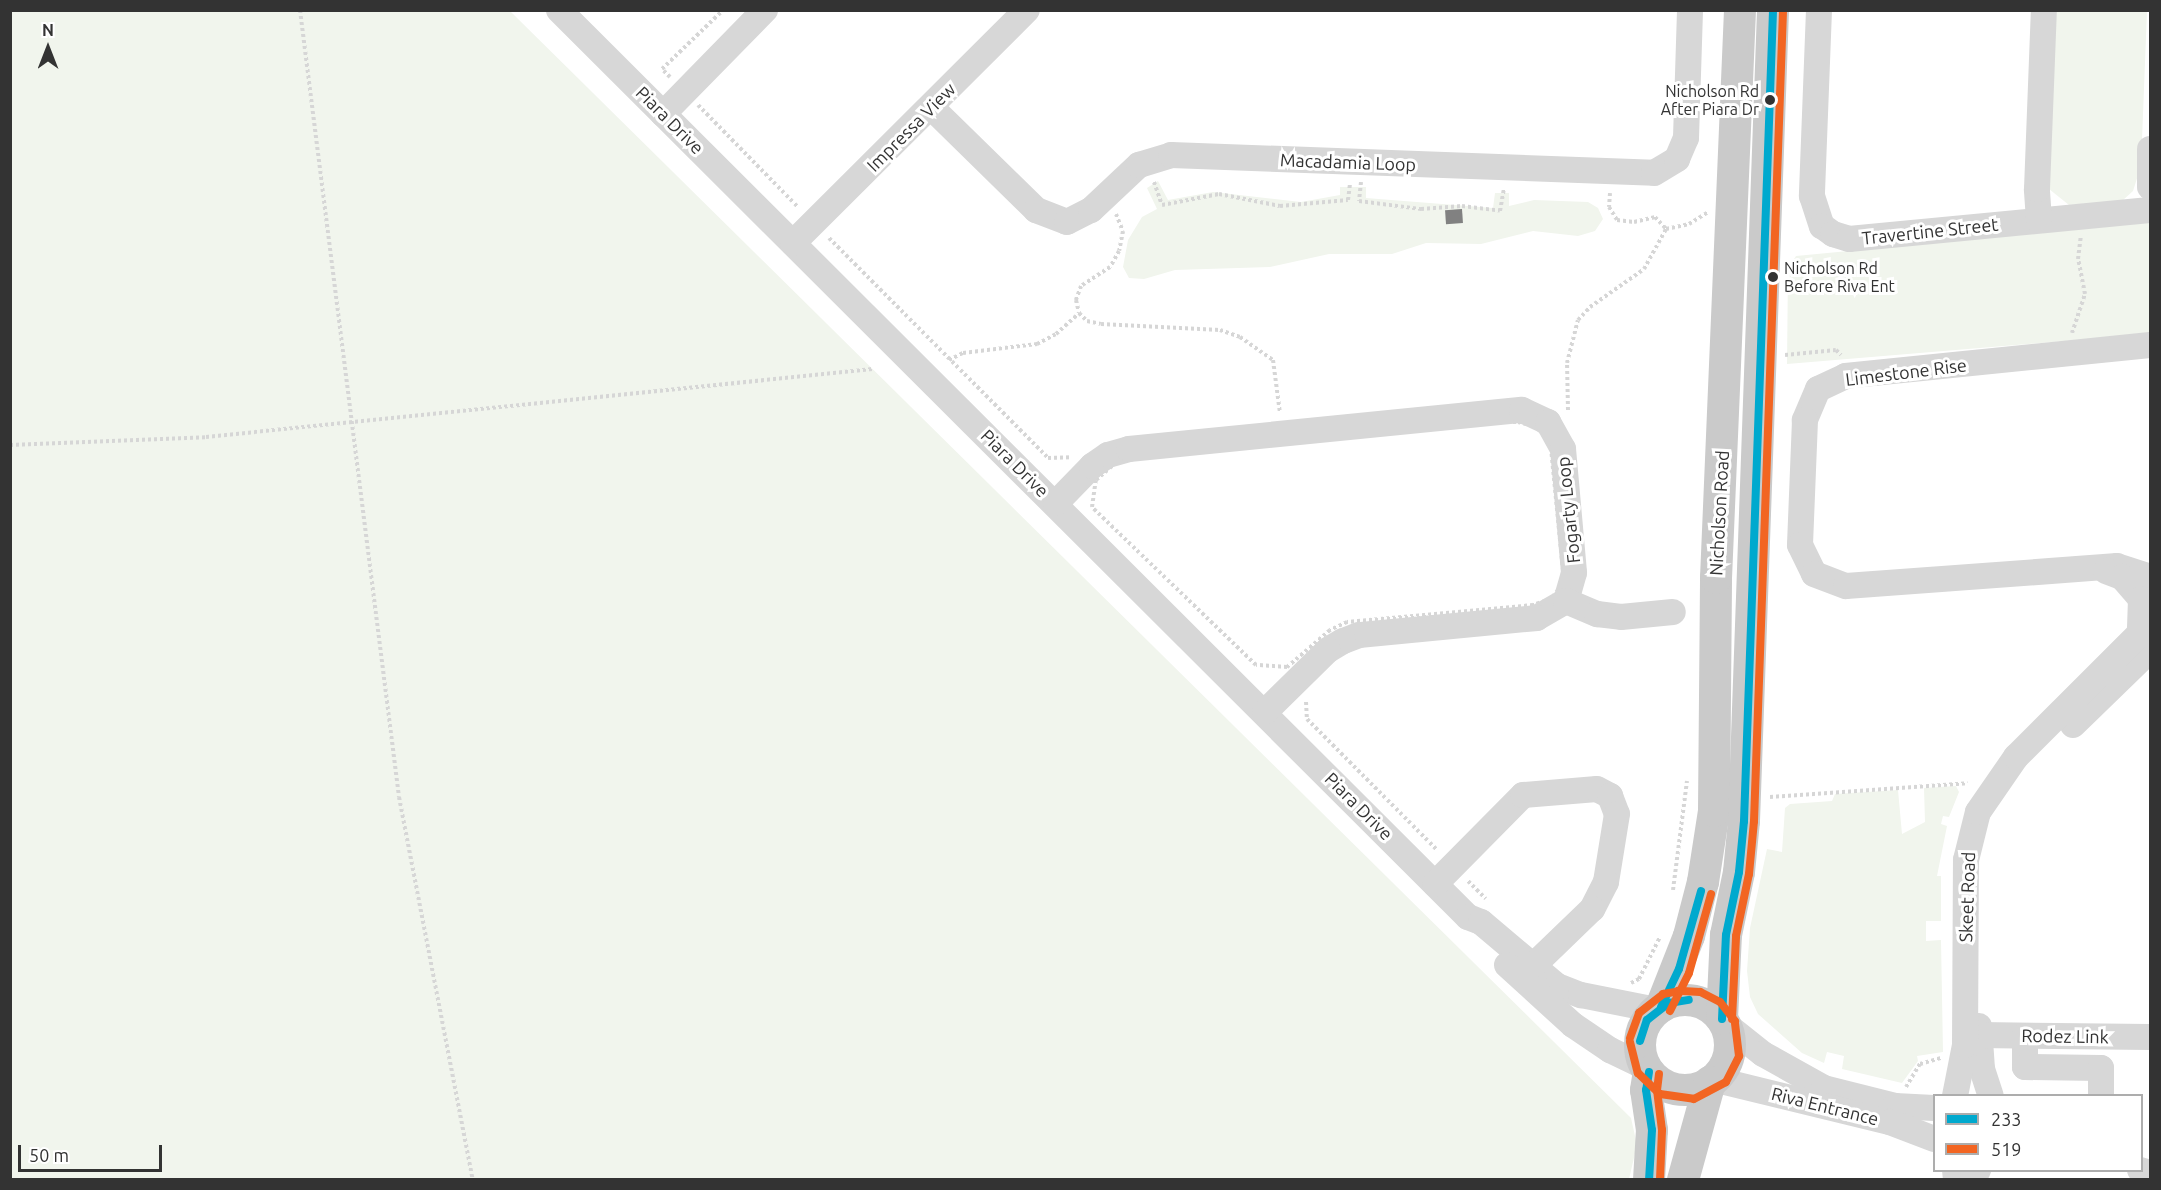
<!DOCTYPE html>
<html>
<head>
<meta charset="utf-8">
<style>
  body { margin:0 }
  #map { position:relative; width:2161px; height:1190px; overflow:hidden; background:#fff; font-family:Ubuntu,sans-serif }
  div>[style] { position:absolute }
  [style*='--x'] { left:calc(var(--x)*1px); top:calc(var(--y)*1px); width:calc(var(--w)*1px); rotate:calc(var(--a)*1deg) }
  .green>* { inset:0; background:#f1f5ed }
  .building>* { inset:0; background:#818181; transform-origin:0 0 }
  .path>* { height:4px; margin-top:-2px; transform-origin:0; background:repeating-linear-gradient(90deg,#d6d6d6 0 3px,transparent 0 6px) }
  .minor>* { height:26px; margin:-13px; padding:0 13px; transform-origin:13px; border-radius:13px; background:#d7d7d7 }
  .major>* { height:32px; margin:-16px; padding:0 16px; transform-origin:16px; border-radius:16px; background:#cacaca }
  .major>.ring { margin:-16px; padding:0; box-sizing:content-box; background:none; border:32px solid #cacaca; border-radius:50% }
  .bus-1>* { height:8px; margin:-4px; padding:0 4px; transform-origin:4px; border-radius:4px; background:#00a9ce }
  .bus-2>* { height:8px; margin:-4px; padding:0 4px; transform-origin:4px; border-radius:4px; background:#f26522 }
  .dots>* { width:16px; height:16px; translate:-50% -50%; box-sizing:border-box; border:3px solid #fff; border-radius:50% }
  span { translate:-50% -50%; white-space:nowrap; text-align:center; line-height:1.15; -webkit-text-stroke:6px #fff; paint-order:stroke }
  .bus-label { font-size:16px; color:#333 }
  .right { translate:-100% -50%; text-align:right }
  .left { translate:0 -50%; text-align:left }
  .street-label { font-size:18px; color:#333 }
  .frame { position:absolute; inset:0; border:12px solid #333; pointer-events:none }
  .legend { position:absolute; left:1933px; top:1094px; width:210px; height:78px; box-sizing:border-box; background:#fff; border:2px solid #adadad; margin:0; padding:8px 10px; list-style:none; font-size:18px; color:#333 }
  .legend li { display:flex; align-items:center; gap:12px; height:30px }
  .legend b { width:30px; border:2px solid #adadad }
  .north { position:absolute; left:18px; top:18px; width:60px; height:60px; -webkit-text-stroke:4px #fff; paint-order:stroke; rotate:0deg; font-size:16px; font-weight:700; line-height:24px; text-align:center; color:#333 }
  .north::after { content:''; display:block; margin:auto; width:21px; height:27px; background:#333; clip-path:polygon(50% 0,100% 100%,50% 72%,0 100%) }
  .scale { position:absolute; left:18px; top:1145px; width:144px; height:27px; box-sizing:border-box; border:3px solid #333; border-top:0; padding-left:8px; font-size:18px; line-height:21px; white-space:nowrap; color:#333; -webkit-text-stroke:4px #fff; paint-order:stroke }
</style>
</head>
<body>
<div id="map">
  <div class="green">
    <div style="clip-path:polygon(10px 11px,510px 11px,1631px 1118px,1637px 1145px,1629px 1179px,11px 1179px)"></div>
    <div style="clip-path:polygon(2052px 11px,2147px 11px,2141px 166px,2133px 191px,2122px 201px,2069px 205px,2049px 189px)"></div>
    <div style="clip-path:polygon(1158px 181px,1168px 200px,1213px 192px,1301px 202px,1340px 195px,1340px 187px,1366px 187px,1366px 198px,1493px 208px,1495px 193px,1509px 193px,1509px 206px,1534px 200px,1588px 202px,1598px 208px,1603px 219px,1595px 231px,1578px 236px,1533px 231px,1481px 244px,1426px 243px,1392px 254px,1329px 254px,1270px 267px,1175px 270px,1144px 279px,1129px 278px,1123px 267px,1128px 240px,1142px 217px,1157px 209px,1147px 188px)"></div>
    <div style="clip-path:polygon(2150px 222px,2150px 334px,1787px 364px,1788px 269px,1796px 256px)"></div>
    <div style="clip-path:polygon(1956px 786px,1959px 792px,1949px 817px,1943px 816px,1941px 824px,1947px 826px,1937px 876px,1941px 876px,1941px 921px,1926px 921px,1926px 941px,1941px 940px,1943px 1052px,1917px 1056px,1918px 1061px,1902px 1083px,1842px 1069px,1844px 1056px,1827px 1052px,1824px 1063px,1802px 1053px,1758px 1014px,1750px 997px,1747px 971px,1750px 928px,1767px 849px,1782px 852px,1785px 808px,1790px 804px,1832px 801px,1835px 794px,1898px 790px,1902px 834px,1925px 822px,1924px 788px)"></div>
  </div>
  <div class="building">
    <div style="left:1462px;top:209px;width:14px;height:17px;rotate:86deg"></div>
  </div>
  <div class="path">
    <div style="--x:300;--y:10;--w:793;--a:82.83"></div>
    <div style="--x:399;--y:797;--w:390;--a:79.1"></div>
    <div style="--x:670;--y:77;--w:11;--a:-135"></div>
    <div style="--x:662;--y:69;--w:85;--a:-44"></div>
    <div style="--x:698;--y:105;--w:143;--a:45.6"></div>
    <div style="--x:1154;--y:182;--w:24;--a:71"></div>
    <div style="--x:1162;--y:205;--w:58;--a:-10.9"></div>
    <div style="--x:1219;--y:194;--w:62;--a:11.1"></div>
    <div style="--x:1280;--y:206;--w:68;--a:-5"></div>
    <div style="--x:1348;--y:200;--w:16;--a:-83"></div>
    <div style="--x:1361;--y:182;--w:19;--a:96"></div>
    <div style="--x:1359;--y:201;--w:63;--a:7.4"></div>
    <div style="--x:1421;--y:209;--w:41;--a:-4.2"></div>
    <div style="--x:1462;--y:206;--w:38;--a:7"></div>
    <div style="--x:1500;--y:211;--w:22;--a:-80"></div>
    <div style="--x:1610;--y:193;--w:14;--a:94"></div>
    <div style="--x:1609;--y:207;--w:15;--a:58"></div>
    <div style="--x:1617;--y:220;--w:17;--a:7"></div>
    <div style="--x:1634;--y:222;--w:22;--a:-13"></div>
    <div style="--x:1655;--y:217;--w:16;--a:47"></div>
    <div style="--x:1116;--y:214;--w:18;--a:68"></div>
    <div style="--x:1123;--y:231;--w:20;--a:101"></div>
    <div style="--x:1119;--y:251;--w:18;--a:119"></div>
    <div style="--x:1110;--y:267;--w:35;--a:147"></div>
    <div style="--x:1081;--y:286;--w:15;--a:110"></div>
    <div style="--x:1076;--y:300;--w:13;--a:77"></div>
    <div style="--x:1079;--y:313;--w:11;--a:45"></div>
    <div style="--x:1087;--y:321;--w:14;--a:12"></div>
    <div style="--x:1101;--y:324;--w:119;--a:2.9"></div>
    <div style="--x:1220;--y:330;--w:21;--a:19"></div>
    <div style="--x:1240;--y:337;--w:40;--a:34.9"></div>
    <div style="--x:1273;--y:360;--w:53;--a:82.5"></div>
    <div style="--x:829;--y:238;--w:310;--a:45.1"></div>
    <div style="--x:1048;--y:458;--w:23;--a:-2"></div>
    <div style="--x:2072;--y:333;--w:41;--a:-71.6"></div>
    <div style="--x:2085;--y:294;--w:36;--a:-101"></div>
    <div style="--x:2078;--y:259;--w:23;--a:-83"></div>
    <div style="--x:1785;--y:355;--w:51;--a:-5.6"></div>
    <div style="--x:1836;--y:350;--w:7;--a:45"></div>
    <div style="--x:949;--y:360;--w:16;--a:-27"></div>
    <div style="--x:963;--y:353;--w:75;--a:-6.9"></div>
    <div style="--x:1037;--y:344;--w:21;--a:-28"></div>
    <div style="--x:1056;--y:334;--w:31;--a:-42"></div>
    <div style="--x:1568;--y:410;--w:47;--a:-91.2"></div>
    <div style="--x:1567;--y:363;--w:44;--a:-75.7"></div>
    <div style="--x:1578;--y:320;--w:18;--a:-47"></div>
    <div style="--x:1590;--y:307;--w:66;--a:-35.1"></div>
    <div style="--x:1644;--y:269;--w:46;--a:-61.2"></div>
    <div style="--x:1666;--y:229;--w:24;--a:-12"></div>
    <div style="--x:1689;--y:224;--w:22;--a:-32"></div>
    <div style="--x:1489;--y:422;--w:29;--a:0"></div>
    <div style="--x:1518;--y:422;--w:16;--a:14"></div>
    <div style="--x:1534;--y:426;--w:13;--a:39"></div>
    <div style="--x:1544;--y:434;--w:16;--a:63"></div>
    <div style="--x:1551;--y:448;--w:124;--a:84.4"></div>
    <div style="--x:1563;--y:571;--w:14;--a:94"></div>
    <div style="--x:1562;--y:585;--w:18;--a:128"></div>
    <div style="--x:1551;--y:599;--w:19;--a:162"></div>
    <div style="--x:1533;--y:605;--w:187;--a:174.8"></div>
    <div style="--x:1347;--y:622;--w:19;--a:155"></div>
    <div style="--x:1330;--y:630;--w:57;--a:139.3"></div>
    <div style="--x:1287;--y:667;--w:31;--a:-176"></div>
    <div style="--x:1256;--y:665;--w:228;--a:-136.1"></div>
    <div style="--x:1092;--y:507;--w:27;--a:-82"></div>
    <div style="--x:1096;--y:480;--w:33;--a:-41"></div>
    <div style="--x:1121;--y:458;--w:370;--a:-5.6"></div>
    <div style="--x:10;--y:445;--w:196;--a:-2.3"></div>
    <div style="--x:206;--y:437;--w:670;--a:-5.82"></div>
    <div style="--x:1306;--y:702;--w:17;--a:87"></div>
    <div style="--x:1307;--y:719;--w:185;--a:45.2"></div>
    <div style="--x:1770;--y:797;--w:198;--a:-4"></div>
    <div style="--x:1468;--y:881;--w:25;--a:45"></div>
    <div style="--x:1673;--y:890;--w:110;--a:-82.7"></div>
    <div style="--x:1631;--y:983;--w:9;--a:-27"></div>
    <div style="--x:1639;--y:979;--w:47;--a:-63.4"></div>
    <div style="--x:1906;--y:1087;--w:27;--a:-59"></div>
    <div style="--x:1920;--y:1064;--w:22;--a:-16"></div>
  </div>
  <div class="minor">
    <div style="--x:559;--y:10;--w:1284;--a:44.94"></div>
    <div style="--x:1468;--y:917;--w:14;--a:21"></div>
    <div style="--x:1481;--y:922;--w:99;--a:40.1"></div>
    <div style="--x:1557;--y:986;--w:26;--a:21"></div>
    <div style="--x:1581;--y:995;--w:77;--a:11.2"></div>
    <div style="--x:1819;--y:10;--w:186;--a:92.2"></div>
    <div style="--x:1812;--y:196;--w:32;--a:72"></div>
    <div style="--x:1822;--y:226;--w:14;--a:36"></div>
    <div style="--x:1833;--y:234;--w:17;--a:17"></div>
    <div style="--x:1849;--y:239;--w:302;--a:-5.5"></div>
    <div style="--x:932;--y:108;--w:146;--a:44.4"></div>
    <div style="--x:1036;--y:210;--w:33;--a:21"></div>
    <div style="--x:1067;--y:222;--w:27;--a:-27"></div>
    <div style="--x:1091;--y:210;--w:66;--a:-43.2"></div>
    <div style="--x:1139;--y:165;--w:34;--a:-17"></div>
    <div style="--x:1171;--y:155;--w:483;--a:2.1"></div>
    <div style="--x:1654;--y:173;--w:27;--a:-31"></div>
    <div style="--x:1677;--y:159;--w:23;--a:-67"></div>
    <div style="--x:1686;--y:138;--w:128;--a:-88.2"></div>
    <div style="--x:663;--y:114;--w:146;--a:-45.6"></div>
    <div style="--x:2150;--y:149;--w:38;--a:90"></div>
    <div style="--x:2039;--y:220;--w:31;--a:-94"></div>
    <div style="--x:2037;--y:189;--w:179;--a:-87.8"></div>
    <div style="--x:793;--y:243;--w:330;--a:-44.9"></div>
    <div style="--x:2150;--y:345;--w:306;--a:174.2"></div>
    <div style="--x:1846;--y:376;--w:31;--a:155"></div>
    <div style="--x:1818;--y:389;--w:34;--a:113"></div>
    <div style="--x:1805;--y:420;--w:125;--a:92.3"></div>
    <div style="--x:1800;--y:545;--w:32;--a:64"></div>
    <div style="--x:1814;--y:574;--w:34;--a:21"></div>
    <div style="--x:1846;--y:586;--w:272;--a:-4.2"></div>
    <div style="--x:2117;--y:566;--w:35;--a:18"></div>
    <div style="--x:1056;--y:503;--w:52;--a:-45.8"></div>
    <div style="--x:1092;--y:466;--w:19;--a:-35"></div>
    <div style="--x:1108;--y:455;--w:22;--a:-16"></div>
    <div style="--x:1129;--y:449;--w:395;--a:-5.7"></div>
    <div style="--x:1522;--y:410;--w:29;--a:25"></div>
    <div style="--x:1548;--y:422;--w:31;--a:61"></div>
    <div style="--x:1563;--y:449;--w:124;--a:84.9"></div>
    <div style="--x:1574;--y:573;--w:29;--a:106"></div>
    <div style="--x:1566;--y:601;--w:34;--a:150"></div>
    <div style="--x:1537;--y:618;--w:179;--a:174.5"></div>
    <div style="--x:1359;--y:635;--w:17;--a:159"></div>
    <div style="--x:1343;--y:641;--w:17;--a:149"></div>
    <div style="--x:1328;--y:650;--w:88;--a:135.5"></div>
    <div style="--x:2106;--y:571;--w:17;--a:21"></div>
    <div style="--x:2122;--y:577;--w:29;--a:49"></div>
    <div style="--x:2141;--y:599;--w:35;--a:92"></div>
    <div style="--x:1566;--y:601;--w:34;--a:23"></div>
    <div style="--x:1597;--y:614;--w:24;--a:7"></div>
    <div style="--x:1621;--y:617;--w:52;--a:-5.5"></div>
    <div style="--x:2073;--y:725;--w:107;--a:-44.2"></div>
    <div style="--x:1435;--y:884;--w:125;--a:-45.3"></div>
    <div style="--x:1523;--y:795;--w:74;--a:-4.6"></div>
    <div style="--x:1597;--y:789;--w:15;--a:28"></div>
    <div style="--x:1610;--y:796;--w:19;--a:69"></div>
    <div style="--x:1617;--y:814;--w:69;--a:99.2"></div>
    <div style="--x:1606;--y:882;--w:30;--a:117"></div>
    <div style="--x:1592;--y:909;--w:83;--a:136"></div>
    <div style="--x:1507;--y:965;--w:89;--a:42.3"></div>
    <div style="--x:1573;--y:1025;--w:45;--a:34"></div>
    <div style="--x:1610;--y:1050;--w:41;--a:25.9"></div>
    <div style="--x:1724;--y:1023;--w:50;--a:38.5"></div>
    <div style="--x:1763;--y:1054;--w:70;--a:29.1"></div>
    <div style="--x:1824;--y:1088;--w:73;--a:14.2"></div>
    <div style="--x:1895;--y:1106;--w:39;--a:3"></div>
    <div style="--x:1979;--y:1026;--w:43;--a:86"></div>
    <div style="--x:1982;--y:1069;--w:28;--a:72"></div>
    <div style="--x:1979;--y:1035;--w:171;--a:0.7"></div>
    <div style="--x:2025;--y:1036;--w:31;--a:90"></div>
    <div style="--x:2025;--y:1067;--w:76;--a:0.8"></div>
    <div style="--x:2101;--y:1068;--w:28;--a:90"></div>
    <div style="--x:1713;--y:1079;--w:182;--a:13.7"></div>
    <div style="--x:1890;--y:1122;--w:47;--a:21.1"></div>
    <div style="--x:1955;--y:1096;--w:52;--a:-78.9"></div>
    <div style="--x:1965;--y:1045;--w:185;--a:-89.7"></div>
    <div style="--x:1966;--y:860;--w:49;--a:-76"></div>
    <div style="--x:1978;--y:812;--w:67;--a:-55.4"></div>
    <div style="--x:2016;--y:757;--w:190;--a:-45"></div>
    <div style="--x:1955;--y:1170;--w:10;--a:84"></div>
    <div style="--x:2140;--y:1170;--w:10;--a:17"></div>
    <div style="--x:1972;--y:1180;--w:12;--a:-59"></div>
  </div>
  <div class="major">
    <div class="ring" style="left:1640px;top:1000px;width:58px;height:58px"></div>
    <div style="--x:1661;--y:1007;--w:76;--a:-68.5"></div>
    <div style="--x:1689;--y:936;--w:56;--a:-75.5"></div>
    <div style="--x:1703;--y:882;--w:72;--a:-81.2"></div>
    <div style="--x:1714;--y:811;--w:233;--a:-89.5"></div>
    <div style="--x:1716;--y:578;--w:569;--a:-87.58"></div>
    <div style="--x:1722;--y:1019;--w:84;--a:-87.3"></div>
    <div style="--x:1726;--y:935;--w:64;--a:-78.3"></div>
    <div style="--x:1739;--y:872;--w:51;--a:-84.4"></div>
    <div style="--x:1744;--y:821;--w:812;--a:-87.95"></div>
    <div style="--x:1649;--y:1180;--w:50;--a:-86.6"></div>
    <div style="--x:1652;--y:1130;--w:40;--a:-98.5"></div>
    <div style="--x:1646;--y:1090;--w:18;--a:-81"></div>
    <div style="--x:1683;--y:1180;--w:102;--a:-74.6"></div>
  </div>
  <div class="bus-1">
    <div style="--x:1661;--y:1007;--w:42;--a:-64.7"></div>
    <div style="--x:1679;--y:969;--w:81;--a:-74.2"></div>
    <div style="--x:1722;--y:1019;--w:84;--a:-87.3"></div>
    <div style="--x:1726;--y:935;--w:64;--a:-78.3"></div>
    <div style="--x:1739;--y:872;--w:51;--a:-84.4"></div>
    <div style="--x:1744;--y:821;--w:812;--a:-87.95"></div>
    <div style="--x:1640;--y:1041;--w:22;--a:-72"></div>
    <div style="--x:1647;--y:1020;--w:28;--a:-38"></div>
    <div style="--x:1669;--y:1003;--w:20;--a:-9"></div>
    <div style="--x:1649;--y:1072;--w:18;--a:99"></div>
    <div style="--x:1646;--y:1090;--w:40;--a:81.5"></div>
    <div style="--x:1652;--y:1130;--w:50;--a:93.4"></div>
  </div>
  <div class="bus-2">
    <div style="--x:1670;--y:1011;--w:42;--a:-63.4"></div>
    <div style="--x:1689;--y:973;--w:82;--a:-74.4"></div>
    <div style="--x:1732;--y:1019;--w:83;--a:-87.2"></div>
    <div style="--x:1736;--y:936;--w:63;--a:-78.2"></div>
    <div style="--x:1749;--y:874;--w:53;--a:-84.6"></div>
    <div style="--x:1754;--y:821;--w:812;--a:-87.95"></div>
    <div style="--x:1630;--y:1038;--w:27;--a:-70"></div>
    <div style="--x:1639;--y:1013;--w:31;--a:-38"></div>
    <div style="--x:1663;--y:994;--w:11;--a:-10"></div>
    <div style="--x:1630;--y:1042;--w:32;--a:76"></div>
    <div style="--x:1638;--y:1073;--w:30;--a:44"></div>
    <div style="--x:1660;--y:1094;--w:34;--a:8"></div>
    <div style="--x:1694;--y:1099;--w:36;--a:-28"></div>
    <div style="--x:1726;--y:1082;--w:29;--a:-63"></div>
    <div style="--x:1739;--y:1056;--w:35;--a:-97"></div>
    <div style="--x:1735;--y:1021;--w:24;--a:-128"></div>
    <div style="--x:1720;--y:1002;--w:22;--a:-153"></div>
    <div style="--x:1700;--y:992;--w:22;--a:-177"></div>
    <div style="--x:1659;--y:1074;--w:16;--a:97"></div>
    <div style="--x:1657;--y:1090;--w:40;--a:82.9"></div>
    <div style="--x:1662;--y:1130;--w:50;--a:92.3"></div>
  </div>
  <div class="dots">
    <div style="left:1770px;top:100px;background:#333"></div>
    <div style="left:1773px;top:277px;background:#333"></div>
  </div>
  <div class="bus-label">
    <span class="right" style="left:1759px;top:100px">Nicholson Rd<br>After Piara Dr</span>
    <span class="left" style="left:1784px;top:277px">Nicholson Rd<br>Before Riva Ent</span>
  </div>
  <div class="street-label">
    <span style="left:670px;top:120px;rotate:45deg">Piara Drive</span>
    <span style="left:911px;top:127px;rotate:-45deg">Impressa View</span>
    <span style="left:1348px;top:162px;rotate:2deg">Macadamia Loop</span>
    <span style="left:1930px;top:231px;rotate:-6deg">Travertine Street</span>
    <span style="left:1906px;top:372px;rotate:-7deg">Limestone Rise</span>
    <span style="left:1015px;top:463px;rotate:45deg">Piara Drive</span>
    <span style="left:1568px;top:510px;rotate:-96deg">Fogarty Loop</span>
    <span style="left:1719px;top:513px;rotate:-87deg">Nicholson Road</span>
    <span style="left:1359px;top:806px;rotate:45deg">Piara Drive</span>
    <span style="left:1967px;top:897px;rotate:-88deg">Skeet Road</span>
    <span style="left:2065px;top:1036px;rotate:1deg">Rodez Link</span>
    <span style="left:1825px;top:1106px;rotate:14deg">Riva Entrance</span>
  </div>
  <div class="frame"></div>
  <ul class="legend">
  <li><b style="height:8px;background:#00a9ce"></b>233</li>
  <li><b style="height:8px;background:#f26522"></b>519</li>
  </ul>
  <div class="north">N</div>
  <div class="scale">50 m</div>
</div>
</body>
</html>
